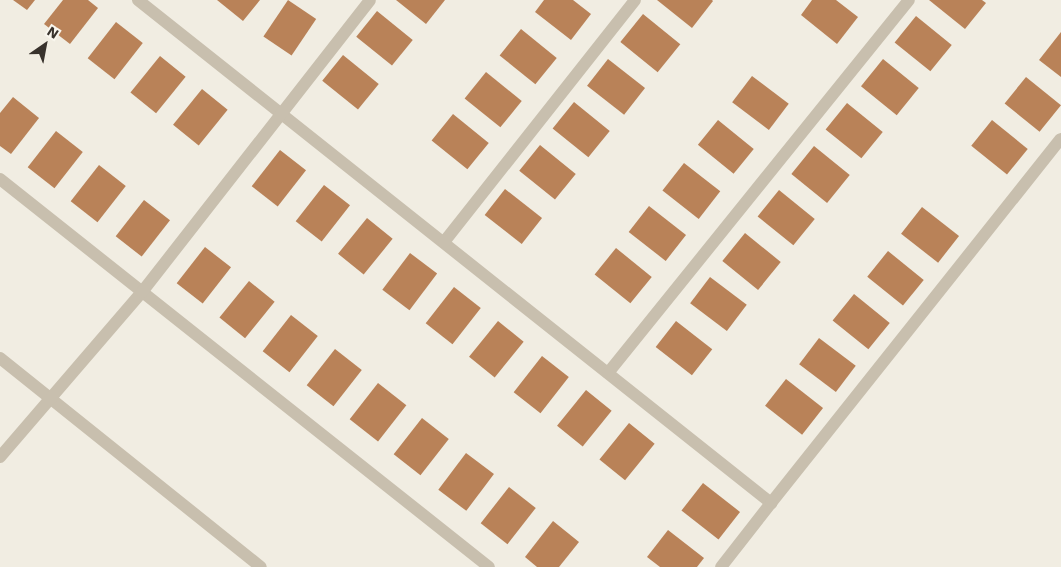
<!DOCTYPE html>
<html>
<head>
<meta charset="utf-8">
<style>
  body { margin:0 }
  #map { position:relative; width:1061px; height:567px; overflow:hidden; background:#f1ede2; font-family:"Work Sans",sans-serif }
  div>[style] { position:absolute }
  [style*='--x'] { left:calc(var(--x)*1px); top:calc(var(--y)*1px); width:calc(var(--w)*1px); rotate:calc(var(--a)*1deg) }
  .building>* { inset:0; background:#b98258; transform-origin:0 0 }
  .minor>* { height:12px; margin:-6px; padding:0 6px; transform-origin:6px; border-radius:6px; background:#c8bfae }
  span { translate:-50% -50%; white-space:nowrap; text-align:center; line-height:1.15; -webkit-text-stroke:5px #f9f6ee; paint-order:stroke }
  .north { position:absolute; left:20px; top:20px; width:50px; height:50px; -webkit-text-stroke:4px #f9f6ee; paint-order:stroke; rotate:33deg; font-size:14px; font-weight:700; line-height:20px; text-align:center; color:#38322c }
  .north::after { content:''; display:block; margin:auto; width:18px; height:22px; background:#38322c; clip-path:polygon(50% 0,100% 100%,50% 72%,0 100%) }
</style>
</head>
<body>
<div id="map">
  <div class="building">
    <div style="clip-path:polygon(13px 0,35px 0,27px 10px)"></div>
    <div style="clip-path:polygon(63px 0,88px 0,98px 8px,70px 44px,44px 24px)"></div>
    <div style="clip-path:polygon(217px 0,260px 0,243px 21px)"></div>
    <div style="left:288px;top:0;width:34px;height:44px;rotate:34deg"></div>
    <div style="clip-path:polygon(396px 0,445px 0,426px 24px)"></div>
    <div style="clip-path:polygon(544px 0,573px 0,591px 14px,571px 40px,535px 12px)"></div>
    <div style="clip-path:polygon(657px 0,712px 0,713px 1px,692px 28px)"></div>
    <div style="clip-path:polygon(812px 0,836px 0,858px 17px,837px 44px,801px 15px)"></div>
    <div style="clip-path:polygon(929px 0,982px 0,986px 3px,965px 29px)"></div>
    <div style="left:377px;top:11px;width:46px;height:33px;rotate:39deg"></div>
    <div style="left:643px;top:14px;width:48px;height:36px;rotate:39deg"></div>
    <div style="left:916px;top:16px;width:46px;height:34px;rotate:39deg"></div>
    <div style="left:116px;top:22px;width:34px;height:46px;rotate:38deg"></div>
    <div style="left:521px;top:29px;width:46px;height:34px;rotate:39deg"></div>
    <div style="clip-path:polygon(1061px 32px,1061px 77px,1039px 60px)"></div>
    <div style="left:343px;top:55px;width:46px;height:33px;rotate:39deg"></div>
    <div style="left:160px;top:56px;width:33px;height:47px;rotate:39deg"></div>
    <div style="left:608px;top:59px;width:47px;height:34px;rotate:38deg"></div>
    <div style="left:883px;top:59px;width:46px;height:35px;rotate:39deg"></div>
    <div style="left:486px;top:72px;width:46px;height:34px;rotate:39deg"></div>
    <div style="left:752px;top:76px;width:46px;height:33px;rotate:37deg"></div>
    <div style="left:1026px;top:77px;width:45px;height:34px;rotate:39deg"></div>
    <div style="left:202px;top:89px;width:33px;height:46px;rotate:39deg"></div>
    <div style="clip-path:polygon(13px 97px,39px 118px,11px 154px,0 146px,0 113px)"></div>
    <div style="left:574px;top:102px;width:46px;height:34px;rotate:39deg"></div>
    <div style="left:847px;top:103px;width:46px;height:34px;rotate:39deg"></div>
    <div style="left:453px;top:114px;width:46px;height:34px;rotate:39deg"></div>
    <div style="left:718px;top:120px;width:46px;height:32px;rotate:39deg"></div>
    <div style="left:992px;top:120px;width:46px;height:33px;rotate:39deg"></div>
    <div style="left:56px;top:131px;width:34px;height:46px;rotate:38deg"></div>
    <div style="left:540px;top:145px;width:46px;height:33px;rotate:39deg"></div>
    <div style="left:814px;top:146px;width:46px;height:36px;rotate:39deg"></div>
    <div style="left:280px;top:150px;width:33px;height:46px;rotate:38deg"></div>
    <div style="left:684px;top:163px;width:46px;height:35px;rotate:38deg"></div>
    <div style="left:99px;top:165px;width:34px;height:46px;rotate:38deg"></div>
    <div style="left:324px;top:185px;width:33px;height:46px;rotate:38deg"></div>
    <div style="left:505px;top:189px;width:47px;height:33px;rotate:38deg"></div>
    <div style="left:779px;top:190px;width:46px;height:34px;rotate:39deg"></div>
    <div style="left:144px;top:200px;width:33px;height:46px;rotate:38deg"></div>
    <div style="left:649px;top:206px;width:47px;height:33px;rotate:38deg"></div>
    <div style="left:922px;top:207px;width:47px;height:34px;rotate:38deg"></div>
    <div style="left:367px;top:218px;width:33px;height:46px;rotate:39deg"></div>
    <div style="left:745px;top:233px;width:46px;height:36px;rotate:39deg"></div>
    <div style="left:205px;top:247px;width:33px;height:46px;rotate:38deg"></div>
    <div style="left:616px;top:248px;width:46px;height:34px;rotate:39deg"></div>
    <div style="left:888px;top:251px;width:46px;height:33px;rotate:39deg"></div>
    <div style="left:410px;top:253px;width:34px;height:46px;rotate:37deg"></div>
    <div style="left:710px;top:277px;width:46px;height:33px;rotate:37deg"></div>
    <div style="left:249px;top:281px;width:33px;height:47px;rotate:39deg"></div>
    <div style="left:454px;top:287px;width:34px;height:46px;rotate:38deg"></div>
    <div style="left:854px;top:294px;width:46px;height:34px;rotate:39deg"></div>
    <div style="left:291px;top:315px;width:34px;height:46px;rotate:38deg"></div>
    <div style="left:498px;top:321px;width:33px;height:46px;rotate:39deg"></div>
    <div style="left:676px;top:321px;width:46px;height:33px;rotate:38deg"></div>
    <div style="left:819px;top:338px;width:46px;height:33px;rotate:37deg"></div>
    <div style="left:335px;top:349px;width:34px;height:46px;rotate:38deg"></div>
    <div style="left:542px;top:356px;width:34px;height:46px;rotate:38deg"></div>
    <div style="left:786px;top:379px;width:47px;height:34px;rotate:38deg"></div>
    <div style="left:378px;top:383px;width:36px;height:46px;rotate:38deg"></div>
    <div style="left:586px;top:390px;width:33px;height:46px;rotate:39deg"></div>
    <div style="left:422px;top:418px;width:34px;height:46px;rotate:38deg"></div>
    <div style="left:629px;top:423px;width:33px;height:47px;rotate:39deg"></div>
    <div style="left:466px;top:453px;width:35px;height:46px;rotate:37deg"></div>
    <div style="left:703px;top:483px;width:47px;height:35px;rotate:38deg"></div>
    <div style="left:509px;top:487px;width:34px;height:46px;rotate:38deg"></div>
    <div style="clip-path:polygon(553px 521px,579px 542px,559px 567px,537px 567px,525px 557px)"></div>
    <div style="clip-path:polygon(668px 530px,704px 558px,697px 567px,660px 567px,647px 557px)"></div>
  </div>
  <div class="minor">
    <div style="--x:138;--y:0;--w:809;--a:38.47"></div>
    <div style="--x:771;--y:503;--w:81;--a:128"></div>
    <div style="--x:0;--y:179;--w:624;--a:38.43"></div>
    <div style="--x:444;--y:242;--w:308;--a:-51.7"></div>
    <div style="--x:0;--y:358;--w:334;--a:38.7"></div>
    <div style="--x:608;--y:373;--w:479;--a:-51.1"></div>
    <div style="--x:0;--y:457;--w:218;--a:-49.3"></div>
    <div style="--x:142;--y:292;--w:370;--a:-52"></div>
    <div style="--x:771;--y:503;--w:465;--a:-51.5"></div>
  </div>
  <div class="north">N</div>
</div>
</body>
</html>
